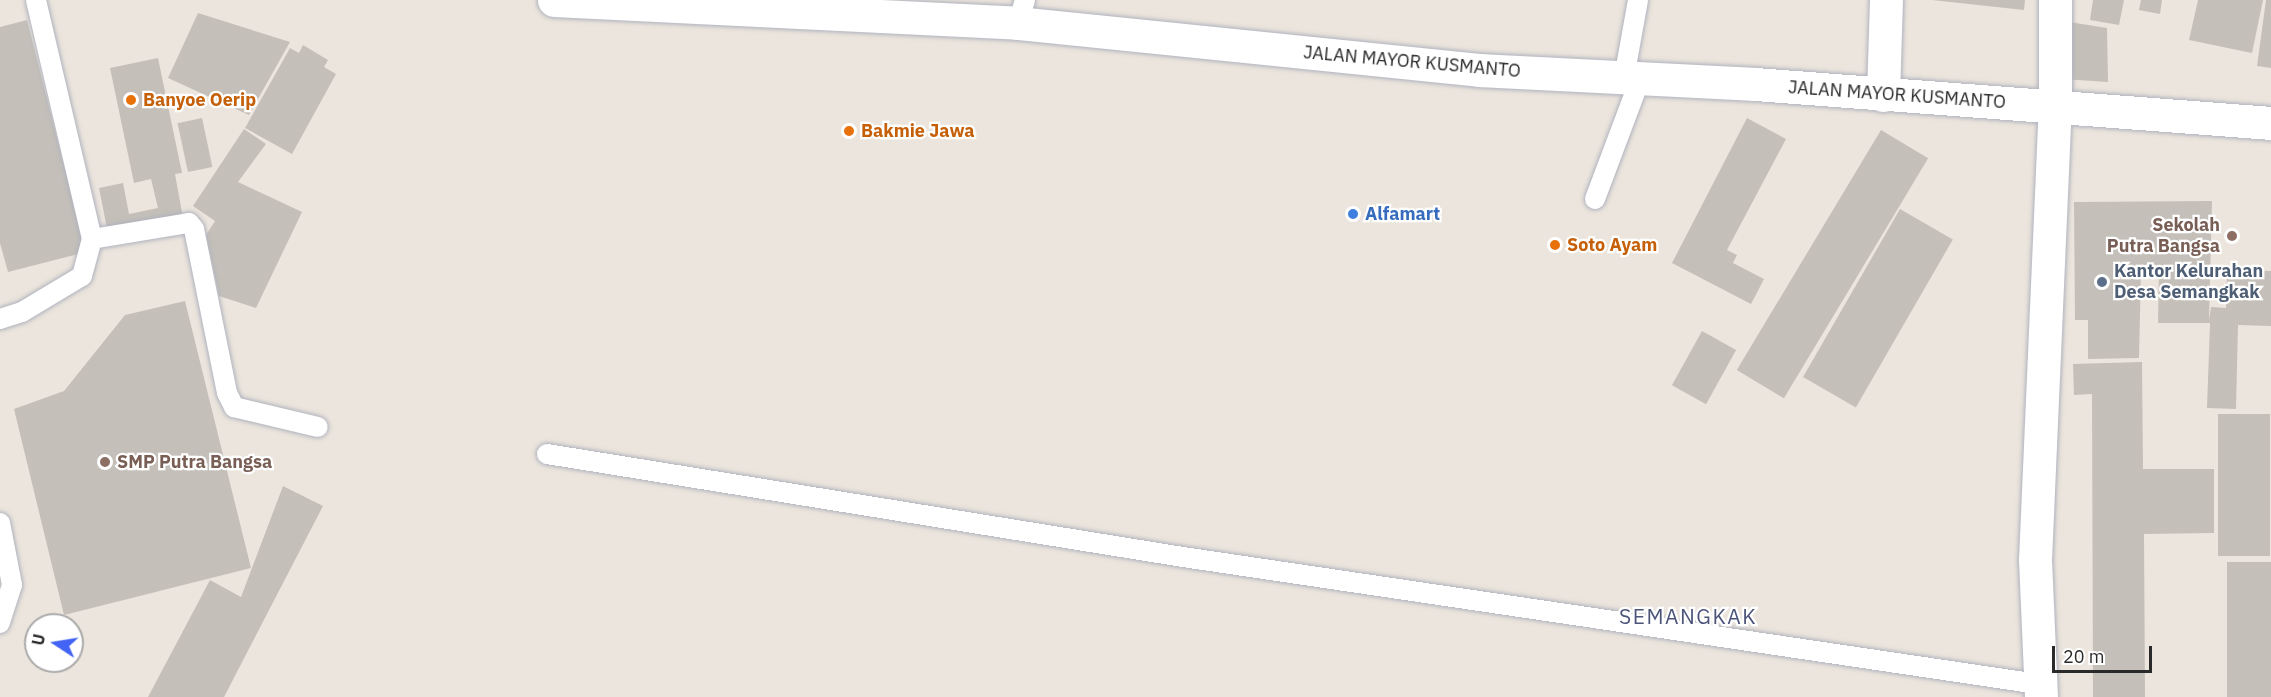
<!DOCTYPE html>
<html>
<head>
<meta charset="utf-8">
<style>
  body { margin:0 }
  #map { position:relative; width:2271px; height:697px; overflow:hidden; background:#ece5dd; font-family:"IBM Plex Sans",sans-serif }
  div>[style] { position:absolute }
  [style*='--x'] { left:calc(var(--x)*1px); top:calc(var(--y)*1px); width:calc(var(--w)*1px); rotate:calc(var(--a)*1deg) }
  .building>* { inset:0; background:#c4bfb9; transform-origin:0 0 }
  .roads { filter:drop-shadow(0 0 2px #b0b3be) drop-shadow(0 0 2px #b0b3be) }
  .service>* { height:20px; margin:-10px; padding:0 10px; transform-origin:10px; border-radius:10px; background:#fff }
  .minor>* { height:33px; margin:-16.5px; padding:0 16.5px; transform-origin:16.5px; border-radius:16.5px; background:#fff }
  .secondary>* { height:33px; margin:-16.5px; padding:0 16.5px; transform-origin:16.5px; border-radius:16.5px; background:#fff }
  .dots>* { width:16px; height:16px; translate:-50% -50%; box-sizing:border-box; border:3px solid #fff; border-radius:50% }
  span { translate:-50% -50%; white-space:nowrap; text-align:center; line-height:1.15; -webkit-text-stroke:4.5px #fff; paint-order:stroke }
  .street-label { font-size:18px; color:#2a2a2a }
  .food-label { font-size:18px; color:#c56008; font-weight:700 }
  .left { translate:0 -50%; text-align:left }
  .shop-label { font-size:18px; color:#366cbe; font-weight:700 }
  .education-label { font-size:18px; color:#785e54; font-weight:700 }
  .right { translate:-100% -50%; text-align:right }
  .service-label { font-size:18px; color:#4e5e75; font-weight:700 }
  .quarter-label { font-size:21px; color:#4c547a; letter-spacing:1.5px }
  .north { position:absolute; left:24px; top:613px; width:60px; height:60px; box-sizing:border-box; background:#fff; border:2px solid #aaa; border-radius:50%; rotate:282deg; font-size:16px; font-weight:700; line-height:24px; text-align:center; color:#2a2a2a }
  .north::after { content:''; display:block; margin:auto; width:21px; height:27px; background:#4263f4; clip-path:polygon(50% 0,100% 100%,50% 72%,0 100%) }
  .scale { position:absolute; left:2052px; top:646px; width:100px; height:27px; box-sizing:border-box; border:3px solid #2a2a2a; border-top:0; padding-left:8px; font-size:18px; line-height:21px; white-space:nowrap; color:#2a2a2a; -webkit-text-stroke:4px #fff; paint-order:stroke }
</style>
</head>
<body>
<div id="map">
  <div class="building">
    <div style="clip-path:polygon(1932px 0,2025px 0,2024px 10px)"></div>
    <div style="clip-path:polygon(2093px 0,2124px 0,2119px 25px,2090px 20px)"></div>
    <div style="clip-path:polygon(2141px 0,2162px 0,2160px 14px,2139px 10px)"></div>
    <div style="clip-path:polygon(2198px 0,2263px 0,2252px 53px,2189px 40px)"></div>
    <div style="clip-path:polygon(2266px 0,2271px 0,2271px 68px,2257px 66px)"></div>
    <div style="clip-path:polygon(198px 13px,290px 42px,249px 115px,168px 78px)"></div>
    <div style="clip-path:polygon(27px 20px,86px 252px,8px 272px,0 243px,0 27px)"></div>
    <div style="clip-path:polygon(2063px 21px,2107px 28px,2108px 82px,2062px 79px)"></div>
    <div style="clip-path:polygon(303px 45px,328px 60px,324px 67px,336px 74px,292px 154px,245px 128px,290px 48px,299px 53px)"></div>
    <div style="clip-path:polygon(158px 58px,182px 173px,175px 174px,183px 218px,108px 234px,99px 188px,123px 183px,129px 214px,158px 208px,151px 179px,134px 183px,110px 68px)"></div>
    <div style="left:202px;top:118px;width:50px;height:25px;rotate:78deg"></div>
    <div style="clip-path:polygon(1747px 118px,1786px 139px,1727px 250px,1737px 255px,1733px 263px,1764px 279px,1751px 304px,1672px 263px)"></div>
    <div style="clip-path:polygon(244px 129px,266px 144px,238px 182px,302px 212px,256px 308px,219px 296px,206px 235px,215px 221px,193px 206px)"></div>
    <div style="left:1881px;top:130px;width:55px;height:280px;rotate:31deg"></div>
    <div style="clip-path:polygon(2212px 201px,2209px 320px,2211px 307px,2226px 308px,2227px 269px,2271px 271px,2271px 326px,2238px 325px,2236px 409px,2207px 408px,2210px 323px,2158px 323px,2159px 270px,2141px 270px,2139px 358px,2088px 359px,2088px 320px,2075px 320px,2074px 202px)"></div>
    <div style="left:1900px;top:209px;width:61px;height:194px;rotate:30deg"></div>
    <div style="clip-path:polygon(185px 301px,251px 568px,64px 615px,14px 409px,64px 391px,125px 315px)"></div>
    <div style="left:1702px;top:331px;width:39px;height:62px;rotate:29deg"></div>
    <div style="clip-path:polygon(2142px 362px,2143px 469px,2214px 469px,2214px 533px,2144px 534px,2145px 697px,2093px 697px,2092px 394px,2074px 395px,2073px 364px)"></div>
    <div style="left:2218px;top:414px;width:52px;height:142px"></div>
    <div style="clip-path:polygon(283px 486px,323px 506px,224px 697px,148px 697px,210px 580px,241px 597px)"></div>
    <div style="left:2271px;top:562px;width:135px;height:44px;rotate:90deg"></div>
  </div>
  <div class="roads">
    <div class="service">
      <div style="--x:1018;--y:23;--w:24;--a:-73"></div>
      <div style="--x:1624;--y:78;--w:79;--a:-79.8"></div>
      <div style="--x:1595;--y:199;--w:128;--a:-69.4"></div>
      <div style="--x:92;--y:239;--w:98;--a:-9.4"></div>
      <div style="--x:189;--y:223;--w:8;--a:50"></div>
      <div style="--x:194;--y:229;--w:167;--a:78.6"></div>
      <div style="--x:227;--y:393;--w:16;--a:63"></div>
      <div style="--x:234;--y:407;--w:86;--a:13.4"></div>
      <div style="--x:0;--y:319;--w:23;--a:-18"></div>
      <div style="--x:22;--y:312;--w:70;--a:-31"></div>
      <div style="--x:82;--y:276;--w:38;--a:-75"></div>
      <div style="--x:92;--y:239;--w:245;--a:-103.2"></div>
      <div style="--x:547;--y:454;--w:644;--a:9.2"></div>
      <div style="--x:1183;--y:557;--w:864;--a:8.45"></div>
      <div style="--x:0;--y:523;--w:63;--a:79"></div>
      <div style="--x:12;--y:585;--w:40;--a:108"></div>
    </div>
    <div class="minor">
      <div style="--x:1883;--y:95;--w:95;--a:-88.2"></div>
      <div style="--x:2041;--y:697;--w:137;--a:-92.5"></div>
      <div style="--x:2035;--y:560;--w:453;--a:-87.5"></div>
      <div style="--x:2055;--y:107;--w:107;--a:-90"></div>
    </div>
    <div class="secondary">
      <div style="--x:554;--y:0;--w:465;--a:2.8"></div>
      <div style="--x:1018;--y:23;--w:464;--a:5.8"></div>
      <div style="--x:1480;--y:70;--w:275;--a:2.9"></div>
      <div style="--x:1755;--y:84;--w:517;--a:4.32"></div>
    </div>
  </div>
  <div class="dots">
    <div style="left:131px;top:100px;background:#e8710a"></div>
    <div style="left:849px;top:131px;background:#e8710a"></div>
    <div style="left:1353px;top:214px;background:#3f7fe0"></div>
    <div style="left:2232px;top:236px;background:#8d6e63"></div>
    <div style="left:1555px;top:245px;background:#e8710a"></div>
    <div style="left:2102px;top:282px;background:#5c6f8a"></div>
    <div style="left:105px;top:462px;background:#8d6e63"></div>
  </div>
  <div class="street-label">
    <span style="left:1412px;top:62px;rotate:5deg">JALAN MAYOR KUSMANTO</span>
    <span style="left:1897px;top:95px;rotate:4deg">JALAN MAYOR KUSMANTO</span>
  </div>
  <div class="food-label">
    <span class="left" style="left:143px;top:100px">Banyoe Oerip</span>
    <span class="left" style="left:861px;top:131px">Bakmie Jawa</span>
    <span class="left" style="left:1567px;top:245px">Soto Ayam</span>
  </div>
  <div class="shop-label">
    <span class="left" style="left:1365px;top:214px">Alfamart</span>
  </div>
  <div class="education-label">
    <span class="right" style="left:2220px;top:236px">Sekolah<br>Putra Bangsa</span>
    <span class="left" style="left:117px;top:462px">SMP Putra Bangsa</span>
  </div>
  <div class="service-label">
    <span class="left" style="left:2114px;top:282px">Kantor Kelurahan<br>Desa Semangkak</span>
  </div>
  <div class="quarter-label">
    <span style="left:1688px;top:616px">SEMANGKAK</span>
  </div>
  <div class="north">U</div>
  <div class="scale">20 m</div>
</div>
</body>
</html>
